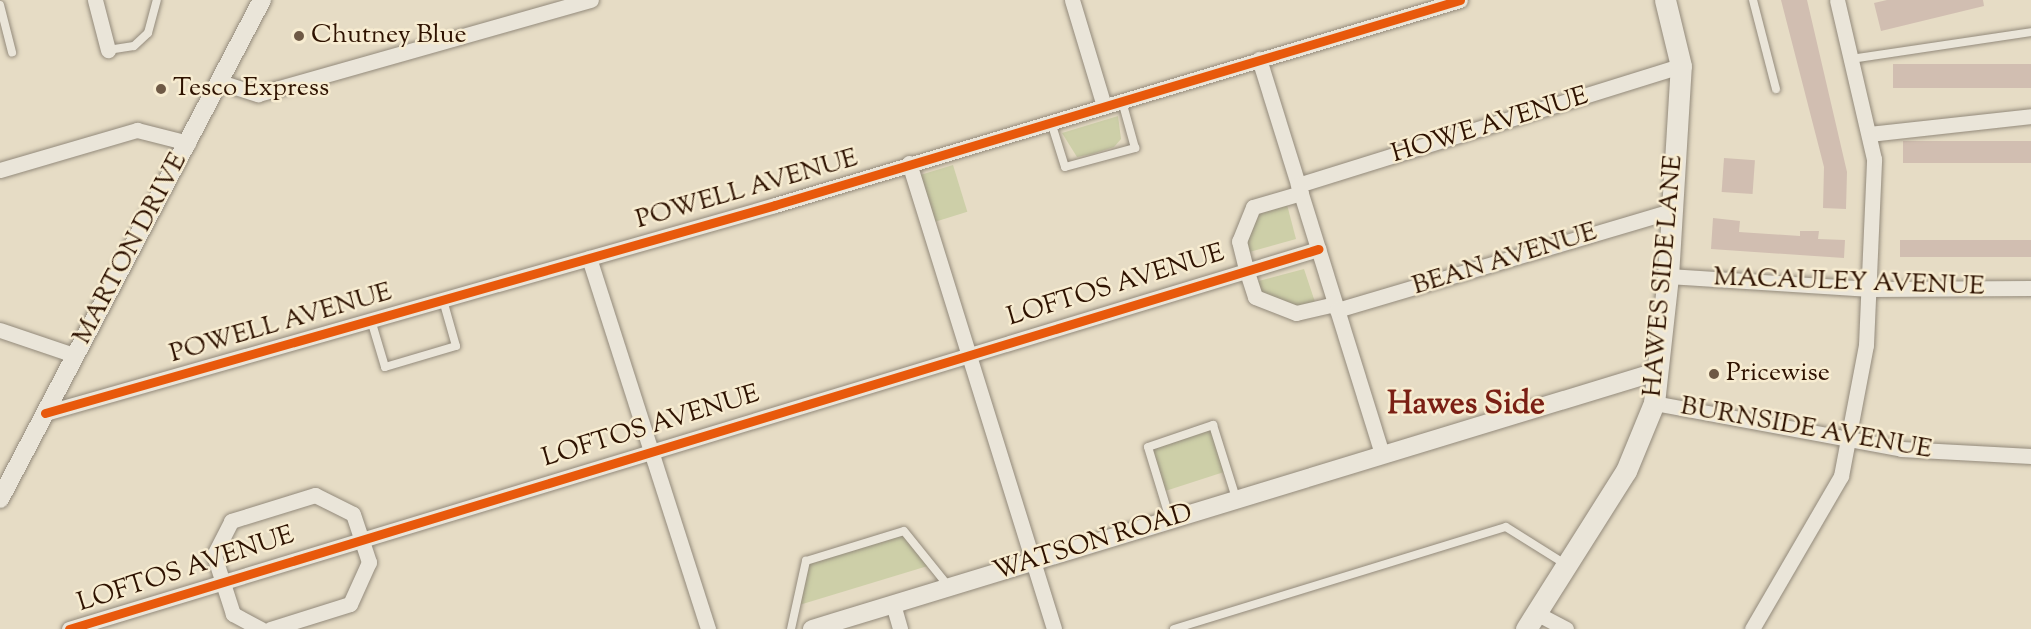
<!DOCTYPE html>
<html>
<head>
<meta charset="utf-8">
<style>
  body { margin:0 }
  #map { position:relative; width:2031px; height:629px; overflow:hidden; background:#e6dcc5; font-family:"Sorts Mill Goudy",serif }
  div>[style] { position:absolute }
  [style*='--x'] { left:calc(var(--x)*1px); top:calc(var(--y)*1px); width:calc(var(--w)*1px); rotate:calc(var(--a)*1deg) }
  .green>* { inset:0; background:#cdcfa8; transform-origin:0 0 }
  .building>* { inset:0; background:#d1beb1; transform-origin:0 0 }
  .roads { filter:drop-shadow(0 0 2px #938a7b) drop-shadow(0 0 2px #938a7b) }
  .service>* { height:8px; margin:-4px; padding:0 4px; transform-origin:4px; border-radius:4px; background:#eae5d9 }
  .minor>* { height:15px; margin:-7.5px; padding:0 7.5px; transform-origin:7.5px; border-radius:7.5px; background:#eae5d9 }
  .tertiary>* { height:18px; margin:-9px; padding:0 9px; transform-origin:9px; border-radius:9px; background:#eae5d9 }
  .secondary>* { height:21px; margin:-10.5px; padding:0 10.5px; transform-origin:10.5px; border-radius:10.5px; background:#eae5d9 }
  .cycleway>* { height:9px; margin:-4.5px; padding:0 4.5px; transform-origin:4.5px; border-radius:4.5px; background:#e8590c }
  .dots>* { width:16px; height:16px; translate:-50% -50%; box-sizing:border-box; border:3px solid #f7ecd1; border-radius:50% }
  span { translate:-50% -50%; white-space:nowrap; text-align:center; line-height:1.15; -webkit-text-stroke:5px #f7ecd1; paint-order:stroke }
  .poi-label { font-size:26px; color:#2e1200 }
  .left { translate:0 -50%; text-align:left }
  .street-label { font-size:26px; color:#2e1200 }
  .district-label { font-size:32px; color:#7a1f14; font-weight:700 }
</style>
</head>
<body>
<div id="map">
  <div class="green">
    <div style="clip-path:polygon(1118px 116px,1121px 139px,1114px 147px,1092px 154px,1077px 157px,1062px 133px)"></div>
    <div style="left:953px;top:165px;width:49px;height:36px;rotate:73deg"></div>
    <div style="clip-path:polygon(1285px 197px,1296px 239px,1242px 254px,1253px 207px)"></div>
    <div style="clip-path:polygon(1304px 269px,1317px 308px,1296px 313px,1255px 297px,1251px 283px)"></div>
    <div style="left:1213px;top:425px;width:48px;height:69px;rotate:72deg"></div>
    <div style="clip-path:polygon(904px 531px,931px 565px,796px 606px,806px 561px)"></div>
  </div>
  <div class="building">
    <div style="clip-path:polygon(1781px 0,1807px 0,1847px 172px,1846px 209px,1823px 208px,1824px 167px)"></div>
    <div style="clip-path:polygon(1887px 0,1983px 0,1984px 6px,1881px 31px,1874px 3px)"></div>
    <div style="left:2031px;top:64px;width:24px;height:138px;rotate:90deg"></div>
    <div style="left:2031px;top:141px;width:22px;height:128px;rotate:90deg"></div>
    <div style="left:1724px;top:158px;width:31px;height:34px;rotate:4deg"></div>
    <div style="clip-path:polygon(1713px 218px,1740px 221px,1739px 232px,1800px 236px,1800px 231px,1819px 231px,1818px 239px,1845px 240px,1844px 258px,1711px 249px)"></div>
    <div style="left:2031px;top:240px;width:17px;height:131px;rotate:90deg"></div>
  </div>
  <div class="roads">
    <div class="service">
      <div style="--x:1753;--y:0;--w:92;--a:75.5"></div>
      <div style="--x:0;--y:5;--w:49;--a:75.7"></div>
      <div style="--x:108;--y:50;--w:26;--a:-9"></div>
      <div style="--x:134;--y:46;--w:19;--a:-43"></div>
      <div style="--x:148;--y:33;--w:34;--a:-75"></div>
      <div style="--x:1851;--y:59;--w:182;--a:-8.5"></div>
      <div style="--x:1051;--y:122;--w:47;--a:72.7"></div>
      <div style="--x:1065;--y:167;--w:73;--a:-15.2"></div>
      <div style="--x:1135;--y:148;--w:49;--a:-105.5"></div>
      <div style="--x:371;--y:320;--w:49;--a:73.4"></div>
      <div style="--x:385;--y:367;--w:74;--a:-16.5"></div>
      <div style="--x:456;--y:346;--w:48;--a:-105.8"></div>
      <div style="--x:1170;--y:519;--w:75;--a:-107"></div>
      <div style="--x:1148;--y:447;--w:69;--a:-18.7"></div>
      <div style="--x:1213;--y:425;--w:77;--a:72.5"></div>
      <div style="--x:791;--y:629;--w:70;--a:-77.6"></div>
      <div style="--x:806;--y:561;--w:102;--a:-17"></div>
      <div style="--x:904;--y:531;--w:72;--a:51.2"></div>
      <div style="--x:1174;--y:629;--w:347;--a:-17.1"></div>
      <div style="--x:1506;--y:527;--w:70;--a:32.1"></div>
    </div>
    <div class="minor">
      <div style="--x:95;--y:0;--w:52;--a:75.4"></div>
      <div style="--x:1072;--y:0;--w:111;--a:73.2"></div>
      <div style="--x:1259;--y:59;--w:415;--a:72.7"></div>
      <div style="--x:220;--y:82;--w:40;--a:18"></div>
      <div style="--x:258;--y:94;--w:346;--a:-15.8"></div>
      <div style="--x:1869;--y:134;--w:163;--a:-6.3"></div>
      <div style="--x:909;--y:163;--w:488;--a:72.7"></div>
      <div style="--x:0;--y:170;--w:143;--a:-16.3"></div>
      <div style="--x:137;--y:130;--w:53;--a:14.3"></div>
      <div style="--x:1298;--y:185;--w:401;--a:-17.3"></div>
      <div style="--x:1301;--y:193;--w:50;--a:163.7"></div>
      <div style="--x:1253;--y:207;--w:37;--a:112"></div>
      <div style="--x:1239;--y:241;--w:29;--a:76"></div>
      <div style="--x:1246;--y:269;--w:29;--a:72"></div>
      <div style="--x:1255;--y:297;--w:44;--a:21.3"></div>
      <div style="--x:1296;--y:313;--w:40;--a:-13"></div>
      <div style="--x:589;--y:258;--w:390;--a:72.2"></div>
      <div style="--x:1668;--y:276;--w:203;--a:3.7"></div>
      <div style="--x:1871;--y:289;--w:160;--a:-0.4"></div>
      <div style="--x:1337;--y:310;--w:349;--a:-16.5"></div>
      <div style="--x:0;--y:330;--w:78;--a:18.7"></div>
      <div style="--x:1654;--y:403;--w:251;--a:10.5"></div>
      <div style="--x:1901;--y:449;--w:130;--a:3.1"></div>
      <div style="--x:45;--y:413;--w:759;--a:-15.9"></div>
      <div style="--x:775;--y:205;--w:715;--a:-16.66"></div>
      <div style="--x:893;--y:604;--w:26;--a:74"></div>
      <div style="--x:1536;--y:613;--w:34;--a:28"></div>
      <div style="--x:69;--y:629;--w:1306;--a:-16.92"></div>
      <div style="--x:261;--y:629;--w:32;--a:-152"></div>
      <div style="--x:233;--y:614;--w:62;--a:-107.9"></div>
      <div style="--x:214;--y:555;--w:38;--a:-63"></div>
      <div style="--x:231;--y:521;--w:88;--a:-17.2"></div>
      <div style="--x:315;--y:495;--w:42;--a:26.6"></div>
      <div style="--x:353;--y:514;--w:51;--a:71.6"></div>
      <div style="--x:369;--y:562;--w:46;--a:114.3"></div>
      <div style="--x:350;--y:604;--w:84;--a:162.6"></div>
      <div style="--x:1752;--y:629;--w:177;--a:-59.8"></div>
      <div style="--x:1841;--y:476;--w:133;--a:-79.2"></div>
      <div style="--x:1866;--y:345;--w:186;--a:-87.5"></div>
      <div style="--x:1874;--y:159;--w:163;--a:-103.1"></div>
    </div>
    <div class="tertiary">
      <div style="--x:0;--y:499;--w:564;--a:-62.3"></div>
      <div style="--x:812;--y:629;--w:885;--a:-16.94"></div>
    </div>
    <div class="secondary">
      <div style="--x:1526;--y:629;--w:187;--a:-57.7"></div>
      <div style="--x:1626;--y:471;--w:74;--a:-67.6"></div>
      <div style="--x:1654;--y:403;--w:128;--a:-83.7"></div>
      <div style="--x:1668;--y:276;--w:210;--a:-86.5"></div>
      <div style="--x:1681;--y:66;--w:68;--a:-103.6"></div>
    </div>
  </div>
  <div class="cycleway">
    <div style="--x:45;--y:413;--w:759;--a:-15.9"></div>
    <div style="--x:775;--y:205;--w:715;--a:-16.66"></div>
    <div style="--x:69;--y:629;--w:1306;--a:-16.92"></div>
  </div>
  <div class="dots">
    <div style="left:299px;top:36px;background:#6e5945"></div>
    <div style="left:161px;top:89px;background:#6e5945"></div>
    <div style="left:1714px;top:374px;background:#6e5945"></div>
  </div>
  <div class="poi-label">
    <span class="left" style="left:311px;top:36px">Chutney Blue</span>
    <span class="left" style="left:173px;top:89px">Tesco Express</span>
    <span class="left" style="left:1726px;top:374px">Pricewise</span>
  </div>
  <div class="street-label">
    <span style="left:1490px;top:126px;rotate:-17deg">HOWE AVENUE</span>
    <span style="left:747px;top:190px;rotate:-16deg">POWELL AVENUE</span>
    <span style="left:131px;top:249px;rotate:-62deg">MARTON DRIVE</span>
    <span style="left:1505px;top:260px;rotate:-17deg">BEAN AVENUE</span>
    <span style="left:1664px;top:276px;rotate:-85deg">HAWES SIDE LANE</span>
    <span style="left:1849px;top:283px;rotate:2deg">MACAULEY AVENUE</span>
    <span style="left:1116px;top:286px;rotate:-17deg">LOFTOS AVENUE</span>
    <span style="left:281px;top:324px;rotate:-16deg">POWELL AVENUE</span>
    <span style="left:651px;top:427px;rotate:-17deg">LOFTOS AVENUE</span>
    <span style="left:1806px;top:429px;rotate:10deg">BURNSIDE AVENUE</span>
    <span style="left:1093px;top:543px;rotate:-17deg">WATSON ROAD</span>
    <span style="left:186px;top:570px;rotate:-18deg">LOFTOS AVENUE</span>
  </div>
  <div class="district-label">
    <span style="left:1466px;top:405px">Hawes Side</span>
  </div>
</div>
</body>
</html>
